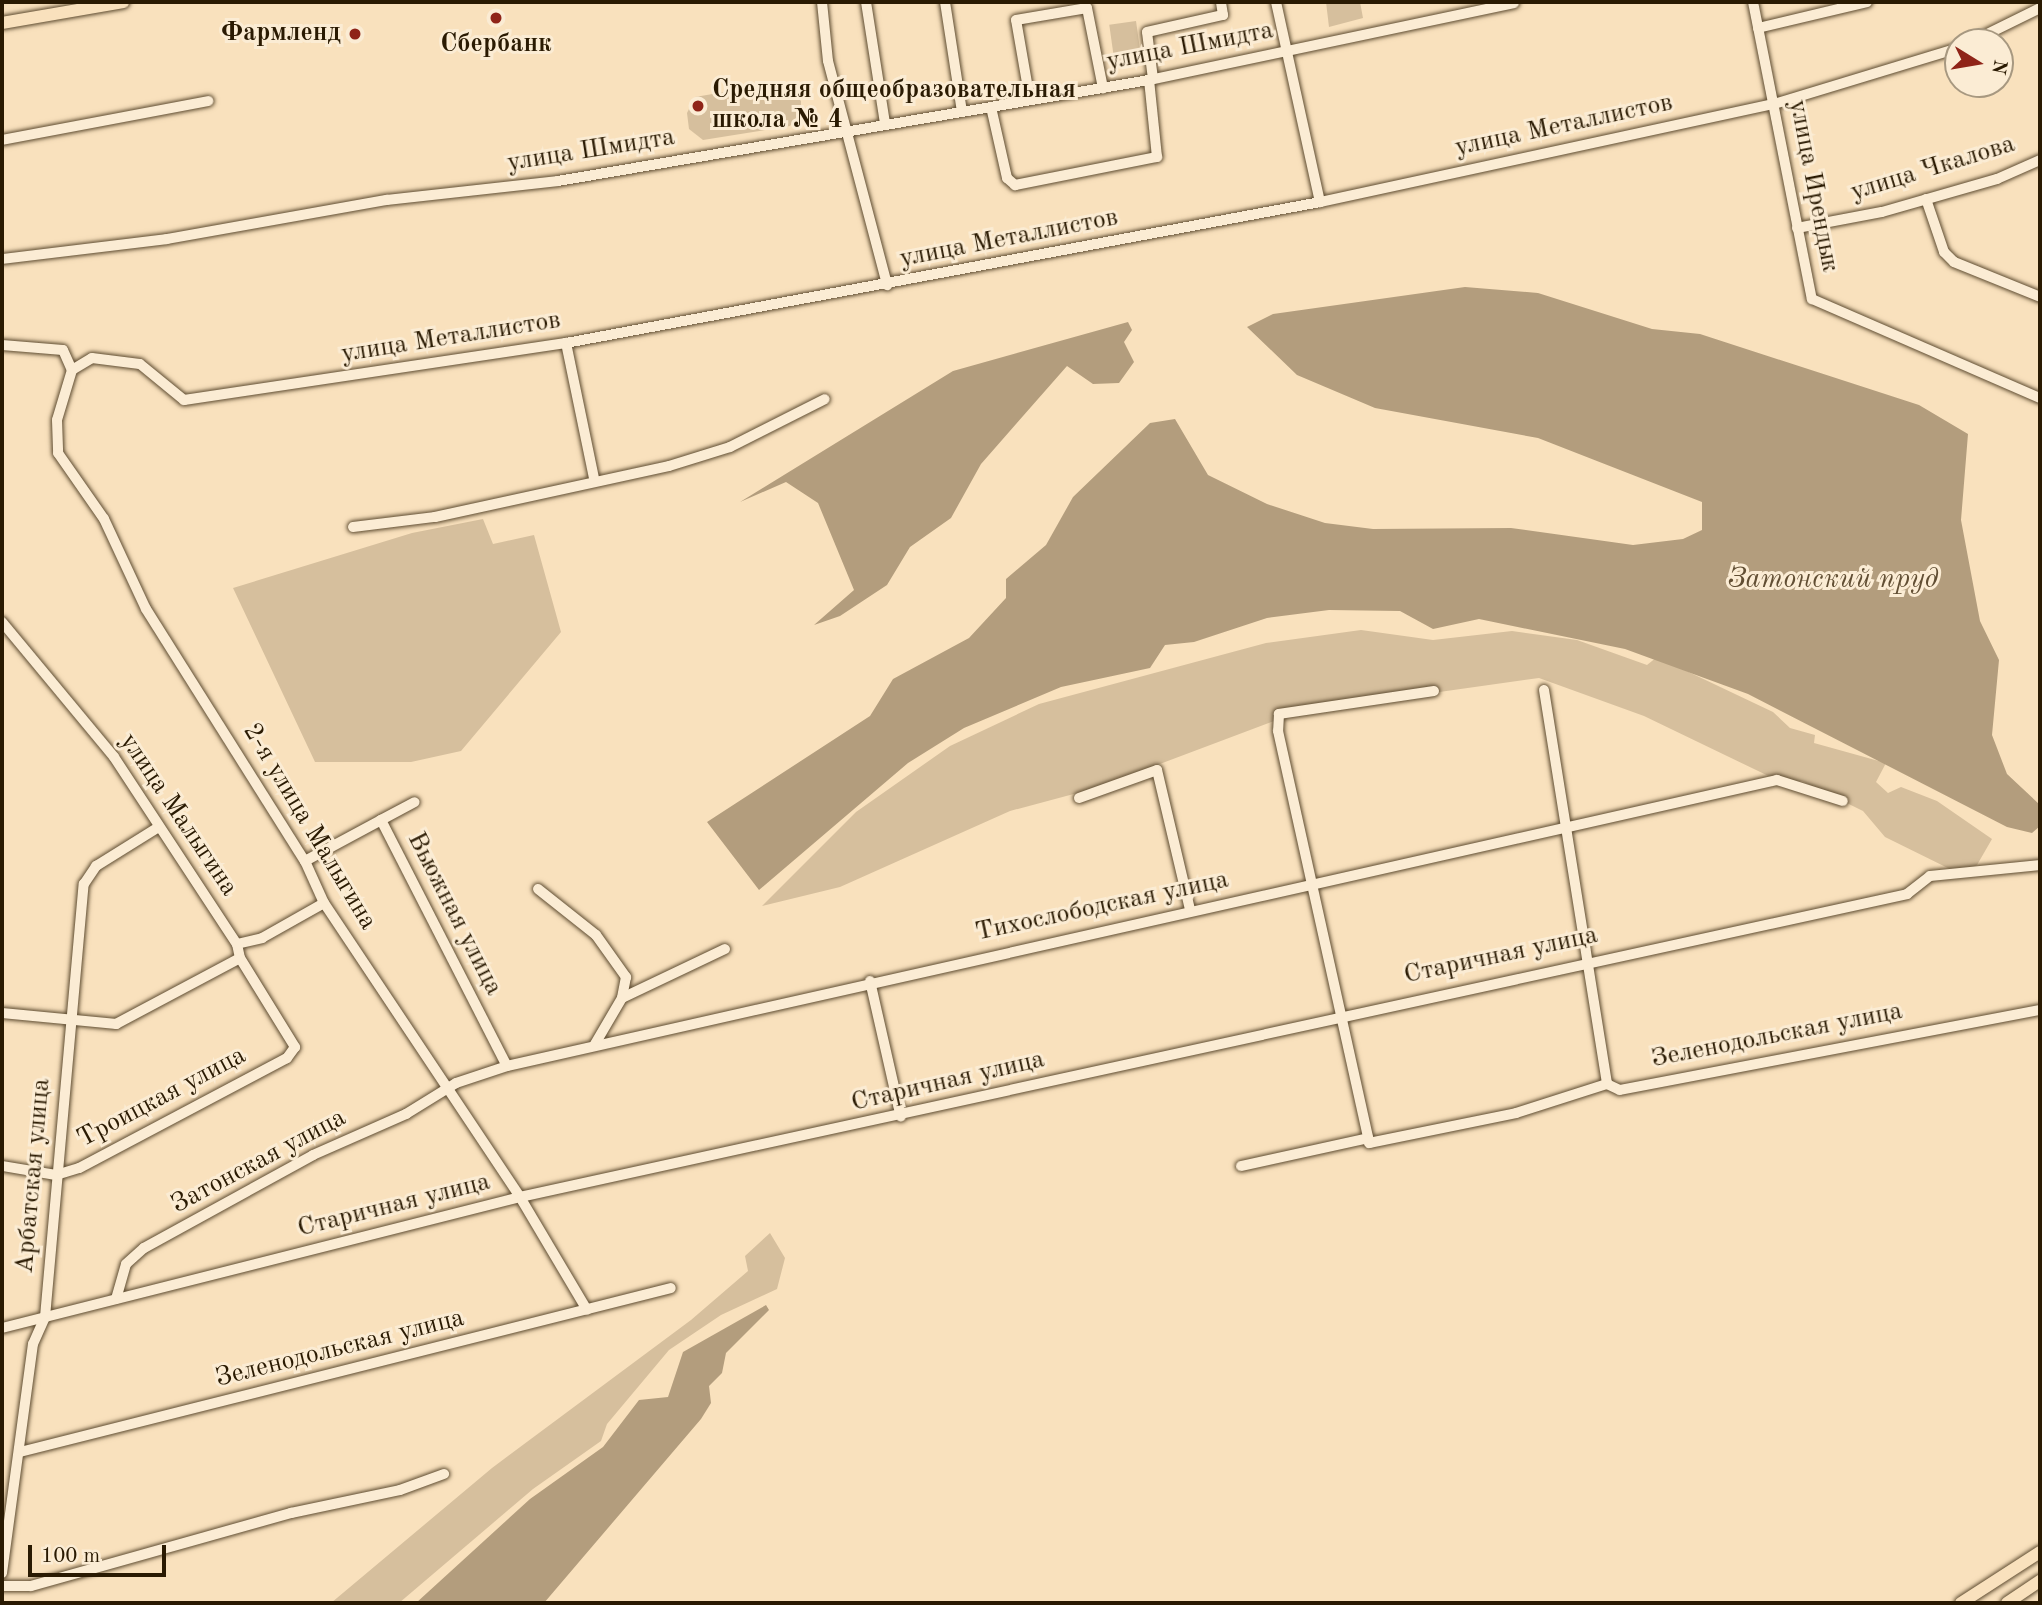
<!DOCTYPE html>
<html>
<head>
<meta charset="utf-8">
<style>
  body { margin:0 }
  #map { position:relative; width:2042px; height:1605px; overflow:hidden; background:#f9e1bd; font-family:"Old Standard TT",serif }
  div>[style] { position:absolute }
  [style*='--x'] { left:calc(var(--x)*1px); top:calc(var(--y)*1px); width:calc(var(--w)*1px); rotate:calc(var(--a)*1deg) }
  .green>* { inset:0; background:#d6bf9d; transform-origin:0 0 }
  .water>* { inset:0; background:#b39d7d }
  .roads { filter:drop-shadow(0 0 2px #5e4c31) drop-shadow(0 0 2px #5e4c31) }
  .minor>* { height:10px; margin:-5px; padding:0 5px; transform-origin:5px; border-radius:5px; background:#fbecd4 }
  .major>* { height:12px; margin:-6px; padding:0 6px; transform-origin:6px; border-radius:6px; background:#f9e1bd }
  .dots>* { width:19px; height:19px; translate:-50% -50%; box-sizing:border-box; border:4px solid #fbecd4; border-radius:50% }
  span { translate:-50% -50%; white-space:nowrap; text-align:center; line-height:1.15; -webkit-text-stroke:6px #fbecd4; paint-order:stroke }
  .poi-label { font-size:26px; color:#2a1a02; font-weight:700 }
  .right { translate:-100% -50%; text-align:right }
  .left { translate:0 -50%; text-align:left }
  .street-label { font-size:26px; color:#2a1a02 }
  .water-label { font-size:28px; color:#614e33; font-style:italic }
  .frame { position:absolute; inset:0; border:4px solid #2a1a02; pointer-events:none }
  .north { position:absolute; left:1944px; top:28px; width:70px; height:70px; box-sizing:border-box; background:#fbecd4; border:2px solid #a79880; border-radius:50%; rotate:101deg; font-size:19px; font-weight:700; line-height:28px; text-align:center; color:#2a1a02 }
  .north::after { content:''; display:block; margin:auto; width:24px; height:32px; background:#8f2418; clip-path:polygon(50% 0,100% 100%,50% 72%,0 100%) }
  .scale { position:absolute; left:28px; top:1545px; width:138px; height:32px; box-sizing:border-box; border:4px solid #2a1a02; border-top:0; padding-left:9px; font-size:21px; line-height:24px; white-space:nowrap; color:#2a1a02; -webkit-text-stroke:5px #fbecd4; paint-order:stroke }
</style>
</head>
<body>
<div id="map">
  <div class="green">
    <div style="clip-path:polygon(1326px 2px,1360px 2px,1363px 18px,1329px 27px)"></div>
    <div style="left:1136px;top:21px;width:41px;height:27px;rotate:82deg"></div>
    <div style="clip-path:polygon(783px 82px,801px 101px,801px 111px,790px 126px,703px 140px,689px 129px,687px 113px,695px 97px)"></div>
    <div style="clip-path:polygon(483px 519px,493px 544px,534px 535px,561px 632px,461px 751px,411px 762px,315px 762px,233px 588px,412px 533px)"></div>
    <div style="clip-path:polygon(1361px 630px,1433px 640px,1512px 631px,1577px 640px,1647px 665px,1657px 657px,1773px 712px,1790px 728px,1815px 735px,1814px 743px,1886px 763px,1876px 782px,1888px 793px,1901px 787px,1937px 801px,1992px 839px,1977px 865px,1960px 874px,1885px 837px,1863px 811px,1802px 781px,1783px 783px,1644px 716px,1539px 678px,1298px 712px,1096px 788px,1010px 811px,840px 887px,762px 906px,856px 812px,950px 746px,1039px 704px,1266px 643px)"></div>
    <div style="clip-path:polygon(770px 1233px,785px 1258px,777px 1289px,721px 1315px,669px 1350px,607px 1424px,601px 1441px,533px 1489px,399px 1603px,331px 1603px,492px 1468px,691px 1320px,748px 1271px,745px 1256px)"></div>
  </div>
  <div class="water">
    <div style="clip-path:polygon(1465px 287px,1538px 293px,1652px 329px,1700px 334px,1919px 405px,1968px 434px,1961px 520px,1980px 621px,1999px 660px,1992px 735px,2007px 774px,2040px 805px,2040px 826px,2032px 833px,2007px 827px,1748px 694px,1625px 649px,1479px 619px,1433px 629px,1400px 611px,1329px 610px,1267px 618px,1194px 642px,1165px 645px,1150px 668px,1061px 687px,964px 728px,908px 763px,759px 890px,707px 822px,870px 716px,893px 679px,969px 638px,1006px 598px,1006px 579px,1046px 545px,1073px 497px,1150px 423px,1175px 419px,1208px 475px,1267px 504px,1325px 523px,1373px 529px,1511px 528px,1633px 545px,1683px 539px,1702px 530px,1702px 502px,1538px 438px,1375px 408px,1297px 375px,1247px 327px,1273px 314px)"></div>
    <div style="clip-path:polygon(1128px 322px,1132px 330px,1124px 342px,1134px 362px,1119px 383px,1093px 384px,1067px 366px,981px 464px,951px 518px,910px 547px,887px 585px,840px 616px,814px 625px,854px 590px,818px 503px,786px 482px,740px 502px,953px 371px)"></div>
    <div style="clip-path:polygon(766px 1305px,769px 1310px,726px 1353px,722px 1373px,709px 1386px,711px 1403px,701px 1419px,544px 1603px,416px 1603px,530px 1499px,603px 1447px,639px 1400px,668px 1397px,683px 1352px)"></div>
  </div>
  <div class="roads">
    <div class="minor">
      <div style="--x:822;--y:2;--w:59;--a:84.2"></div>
      <div style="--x:828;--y:61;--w:232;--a:75.2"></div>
      <div style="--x:866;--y:2;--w:123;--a:81.1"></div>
      <div style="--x:945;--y:2;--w:111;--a:81.2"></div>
      <div style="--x:1276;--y:2;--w:205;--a:77.6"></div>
      <div style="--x:1753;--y:2;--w:303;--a:78.8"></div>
      <div style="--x:1812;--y:299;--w:249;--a:23.5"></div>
      <div style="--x:1758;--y:28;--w:112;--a:-13.4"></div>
      <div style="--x:1971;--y:42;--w:77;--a:-26.2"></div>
      <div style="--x:1153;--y:79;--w:47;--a:-97.3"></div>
      <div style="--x:1147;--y:32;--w:78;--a:-12.6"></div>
      <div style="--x:1223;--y:15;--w:13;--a:-99"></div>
      <div style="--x:1030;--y:100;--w:81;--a:-99.9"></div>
      <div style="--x:1016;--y:20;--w:72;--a:-9.6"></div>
      <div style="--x:1087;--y:8;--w:82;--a:78.7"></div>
      <div style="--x:991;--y:107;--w:73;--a:77.3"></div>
      <div style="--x:1007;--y:178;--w:11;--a:41"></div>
      <div style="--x:1015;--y:185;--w:145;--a:-11.2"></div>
      <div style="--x:1157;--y:157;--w:77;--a:-95.9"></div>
      <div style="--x:2;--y:140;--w:210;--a:-10.7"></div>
      <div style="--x:1926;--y:199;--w:56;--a:71.2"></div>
      <div style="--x:1944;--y:252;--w:14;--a:45"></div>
      <div style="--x:1954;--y:262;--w:93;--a:22.1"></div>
      <div style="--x:1797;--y:228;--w:86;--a:-10.7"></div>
      <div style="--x:1882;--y:212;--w:120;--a:-16"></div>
      <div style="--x:1997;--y:179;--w:47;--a:-23.8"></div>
      <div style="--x:2;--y:259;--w:166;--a:-6.9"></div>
      <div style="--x:167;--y:239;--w:223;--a:-10.1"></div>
      <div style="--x:387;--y:200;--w:172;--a:-6.3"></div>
      <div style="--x:558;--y:181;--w:600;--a:-9.7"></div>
      <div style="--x:1149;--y:80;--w:373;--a:-11.9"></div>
      <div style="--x:566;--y:343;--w:138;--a:78.3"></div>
      <div style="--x:2;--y:345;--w:61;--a:4.7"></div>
      <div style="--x:63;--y:350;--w:22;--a:66"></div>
      <div style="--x:72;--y:370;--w:52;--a:106.7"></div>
      <div style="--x:57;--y:420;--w:33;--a:88"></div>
      <div style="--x:58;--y:453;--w:80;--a:55.1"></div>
      <div style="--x:104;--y:519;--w:99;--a:65"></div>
      <div style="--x:146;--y:609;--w:298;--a:57.8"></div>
      <div style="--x:305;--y:861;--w:46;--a:65.7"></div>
      <div style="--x:324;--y:903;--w:353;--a:56.3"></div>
      <div style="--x:520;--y:1197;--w:131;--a:59.3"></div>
      <div style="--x:72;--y:370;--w:23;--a:-31"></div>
      <div style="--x:92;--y:358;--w:48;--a:7.1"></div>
      <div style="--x:140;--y:364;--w:57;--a:39.3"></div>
      <div style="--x:184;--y:400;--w:386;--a:-8.5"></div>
      <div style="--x:566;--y:343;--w:767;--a:-10.59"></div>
      <div style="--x:1320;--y:202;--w:464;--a:-12.2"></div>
      <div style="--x:1774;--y:104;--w:192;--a:-16.9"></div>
      <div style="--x:353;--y:527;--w:83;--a:-7"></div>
      <div style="--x:435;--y:517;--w:239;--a:-12.3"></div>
      <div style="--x:669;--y:466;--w:64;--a:-17.3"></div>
      <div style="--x:730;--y:447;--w:106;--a:-26.8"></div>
      <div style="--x:2;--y:622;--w:175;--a:50.3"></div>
      <div style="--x:114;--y:757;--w:224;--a:56.7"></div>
      <div style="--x:237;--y:944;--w:14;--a:78"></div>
      <div style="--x:240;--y:958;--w:105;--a:58.3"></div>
      <div style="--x:295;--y:1047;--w:14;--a:126"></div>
      <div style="--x:287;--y:1058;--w:235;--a:152.1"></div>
      <div style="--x:79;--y:1168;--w:24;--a:163"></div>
      <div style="--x:56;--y:1175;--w:55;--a:-170.5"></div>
      <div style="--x:1544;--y:690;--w:399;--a:80.9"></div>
      <div style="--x:1607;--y:1084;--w:14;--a:25"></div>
      <div style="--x:1620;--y:1090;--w:428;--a:-10.8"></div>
      <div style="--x:1434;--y:691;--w:157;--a:171.6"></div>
      <div style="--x:1279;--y:714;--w:17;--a:93"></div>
      <div style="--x:1278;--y:731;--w:422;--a:77.5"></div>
      <div style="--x:1369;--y:1143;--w:150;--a:-11.5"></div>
      <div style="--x:1516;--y:1113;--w:96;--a:-17.7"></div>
      <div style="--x:1079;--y:798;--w:83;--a:-19.7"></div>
      <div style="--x:1157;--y:770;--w:144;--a:76.7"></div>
      <div style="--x:381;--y:820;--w:38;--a:-28"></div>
      <div style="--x:305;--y:861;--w:86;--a:-28.3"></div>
      <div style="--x:381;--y:820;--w:276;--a:62.9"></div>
      <div style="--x:538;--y:889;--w:74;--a:38.4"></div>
      <div style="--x:596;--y:935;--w:52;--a:54.5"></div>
      <div style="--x:626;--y:977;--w:21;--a:101"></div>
      <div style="--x:237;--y:944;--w:26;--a:-13"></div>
      <div style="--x:262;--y:938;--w:71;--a:-29.4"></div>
      <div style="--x:870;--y:981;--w:139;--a:77.2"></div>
      <div style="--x:2;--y:1013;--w:115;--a:5.5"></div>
      <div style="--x:116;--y:1024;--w:140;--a:-28"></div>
      <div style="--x:595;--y:1044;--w:53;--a:-59.6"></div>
      <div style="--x:622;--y:998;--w:114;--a:-25.4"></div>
      <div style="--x:1241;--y:1166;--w:130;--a:-12.4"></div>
      <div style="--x:116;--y:1299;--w:36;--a:-74"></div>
      <div style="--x:126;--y:1264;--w:24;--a:-42"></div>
      <div style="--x:144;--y:1248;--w:193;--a:-28.8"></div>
      <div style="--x:313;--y:1155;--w:102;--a:-23.8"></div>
      <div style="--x:406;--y:1114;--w:59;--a:-31.8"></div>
      <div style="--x:456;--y:1083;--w:54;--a:-18.4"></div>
      <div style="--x:507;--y:1066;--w:1302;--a:-12.69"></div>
      <div style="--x:1777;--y:780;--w:69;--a:17.7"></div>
      <div style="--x:2;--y:1328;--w:534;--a:-14.19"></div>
      <div style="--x:520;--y:1197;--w:1420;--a:-12.32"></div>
      <div style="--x:1907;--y:894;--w:29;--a:-38"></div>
      <div style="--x:1930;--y:876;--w:111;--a:-5.7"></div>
      <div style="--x:20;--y:1452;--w:671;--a:-14.14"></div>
      <div style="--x:2;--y:1573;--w:231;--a:-82.3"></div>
      <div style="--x:33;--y:1344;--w:30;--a:-66"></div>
      <div style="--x:45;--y:1317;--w:435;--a:-84.9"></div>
      <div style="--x:84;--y:884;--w:22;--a:-56"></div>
      <div style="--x:96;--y:866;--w:74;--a:-31.8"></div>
      <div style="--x:2;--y:1586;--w:29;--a:0"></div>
      <div style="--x:31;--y:1586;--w:270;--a:-15.7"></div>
      <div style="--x:291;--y:1513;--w:111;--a:-11.9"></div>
      <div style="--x:400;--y:1490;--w:47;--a:-20"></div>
    </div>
    <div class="major">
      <div style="--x:2;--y:23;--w:123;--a:-9.8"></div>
      <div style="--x:1961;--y:1603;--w:94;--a:-32.8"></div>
      <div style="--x:2007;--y:1603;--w:40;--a:-34"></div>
    </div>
  </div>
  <div class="dots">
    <div style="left:496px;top:18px;background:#8f2418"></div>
    <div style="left:355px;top:34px;background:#8f2418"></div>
    <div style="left:698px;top:106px;background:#8f2418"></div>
  </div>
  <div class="poi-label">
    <span class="right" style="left:341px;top:34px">Фармленд</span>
    <span style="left:496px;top:45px">Сбербанк</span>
    <span class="left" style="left:712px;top:106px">Средняя общеобразовательная<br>школа № 4</span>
  </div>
  <div class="street-label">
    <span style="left:1190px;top:47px;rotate:-11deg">улица Шмидта</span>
    <span style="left:1564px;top:126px;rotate:-12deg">улица Металлистов</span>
    <span style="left:591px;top:151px;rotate:-9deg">улица Шмидта</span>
    <span style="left:1933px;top:169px;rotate:-17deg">улица Чкалова</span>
    <span style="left:1813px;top:186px;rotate:79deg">улица Ирендык</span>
    <span style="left:1009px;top:239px;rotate:-11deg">улица Металлистов</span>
    <span style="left:451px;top:338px;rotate:-9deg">улица Металлистов</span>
    <span style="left:178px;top:815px;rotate:56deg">улица Малыгина</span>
    <span style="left:309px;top:827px;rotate:59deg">2-я улица Малыгина</span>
    <span style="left:1102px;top:907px;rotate:-12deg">Тихослободская улица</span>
    <span style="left:454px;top:914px;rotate:63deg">Вьюжная улица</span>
    <span style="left:1501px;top:956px;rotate:-12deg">Старичная улица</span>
    <span style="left:1777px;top:1036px;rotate:-11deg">Зеленодольская улица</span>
    <span style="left:948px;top:1082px;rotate:-13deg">Старичная улица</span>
    <span style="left:162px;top:1098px;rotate:-28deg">Троицкая улица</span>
    <span style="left:259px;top:1162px;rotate:-28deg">Затонская улица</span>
    <span style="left:34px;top:1176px;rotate:-85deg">Арбатская улица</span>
    <span style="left:394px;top:1206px;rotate:-14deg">Старичная улица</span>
    <span style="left:340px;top:1349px;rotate:-14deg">Зеленодольская улица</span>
  </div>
  <div class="water-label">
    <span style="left:1833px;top:580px">Затонский пруд</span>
  </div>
  <div class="frame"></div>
  <div class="north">N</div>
  <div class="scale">100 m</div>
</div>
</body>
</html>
